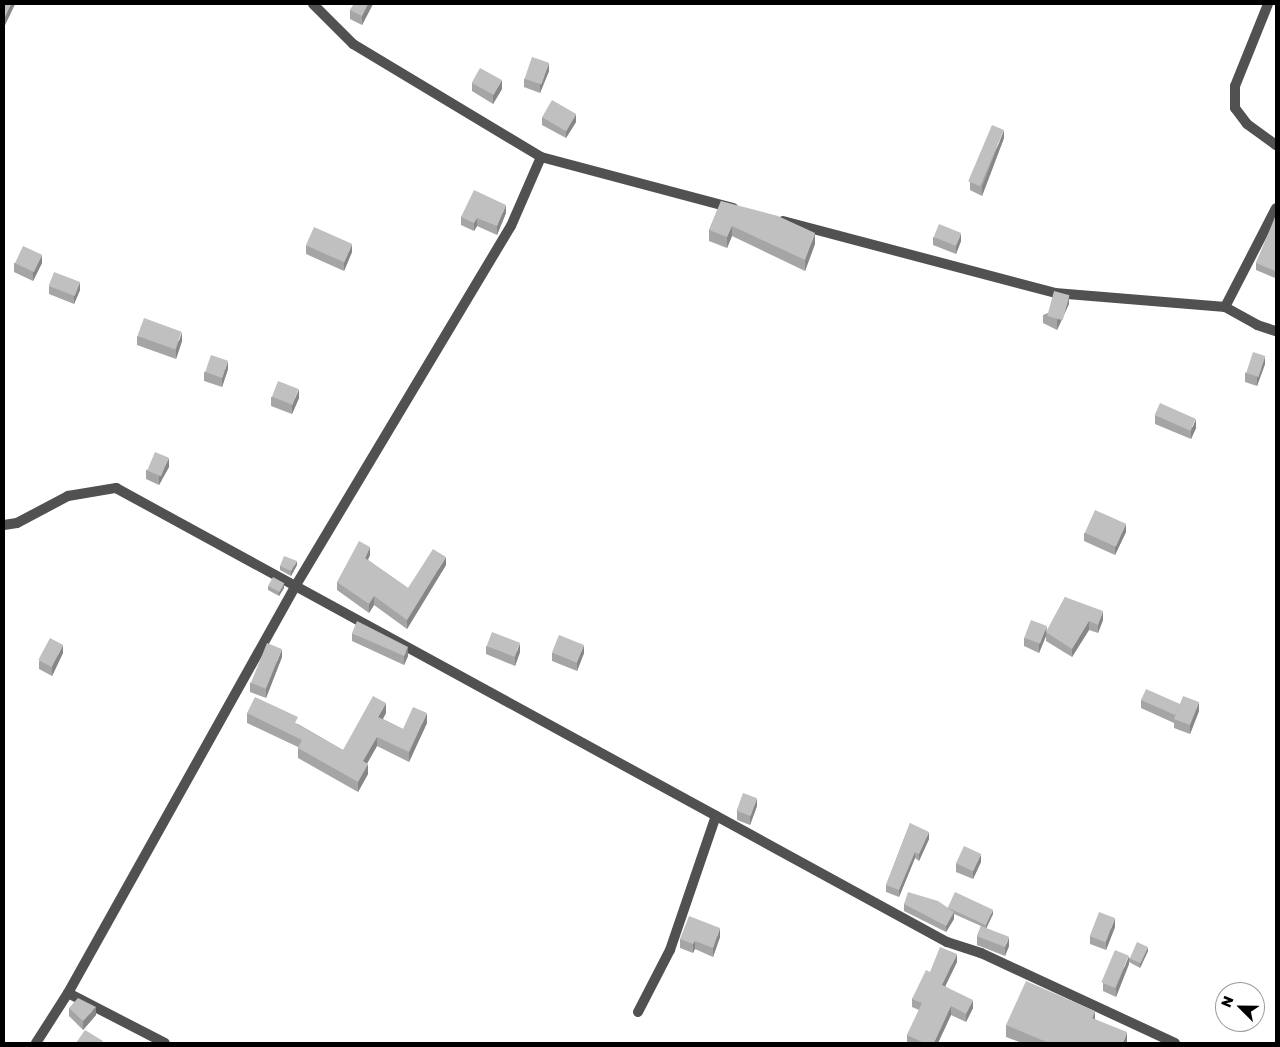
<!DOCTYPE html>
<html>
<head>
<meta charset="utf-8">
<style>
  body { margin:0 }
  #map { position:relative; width:1280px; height:1047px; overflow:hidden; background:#fff; font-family:"Golos Text",sans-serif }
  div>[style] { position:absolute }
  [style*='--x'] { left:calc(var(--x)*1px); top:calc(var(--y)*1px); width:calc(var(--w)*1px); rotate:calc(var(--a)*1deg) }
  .minor>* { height:10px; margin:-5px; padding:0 5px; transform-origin:5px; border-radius:5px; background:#515151 }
  .wall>* { inset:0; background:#a5a5a5 }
  .shaded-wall>* { inset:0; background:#868686 }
  .building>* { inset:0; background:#c0c0c0; transform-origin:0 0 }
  span { translate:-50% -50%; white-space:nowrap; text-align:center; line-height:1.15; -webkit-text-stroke:5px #fff; paint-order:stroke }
  .frame { position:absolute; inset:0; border:5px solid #000; pointer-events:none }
  .north { position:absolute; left:1215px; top:982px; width:50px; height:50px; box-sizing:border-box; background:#fff; border:1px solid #999; border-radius:50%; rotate:293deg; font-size:14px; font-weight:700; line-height:20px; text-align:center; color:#000 }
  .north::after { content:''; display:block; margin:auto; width:18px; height:22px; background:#000; clip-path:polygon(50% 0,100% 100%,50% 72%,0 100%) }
</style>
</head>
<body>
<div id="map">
  <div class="minor">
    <div style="--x:313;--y:4;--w:57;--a:45"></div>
    <div style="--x:353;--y:44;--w:219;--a:31"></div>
    <div style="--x:541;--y:157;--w:199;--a:14.9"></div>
    <div style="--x:1268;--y:4;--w:88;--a:111.9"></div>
    <div style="--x:1235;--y:86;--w:22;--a:90"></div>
    <div style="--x:1235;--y:108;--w:20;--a:53"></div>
    <div style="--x:1247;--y:124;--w:36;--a:36"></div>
    <div style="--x:783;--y:221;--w:281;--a:14.8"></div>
    <div style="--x:1055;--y:293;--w:171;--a:4.7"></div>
    <div style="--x:1225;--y:307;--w:37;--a:29"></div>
    <div style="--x:1257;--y:325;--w:20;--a:18"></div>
    <div style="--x:1225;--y:307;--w:111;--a:-62.7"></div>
    <div style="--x:4;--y:525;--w:13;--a:-9"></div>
    <div style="--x:17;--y:523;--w:58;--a:-27.9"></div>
    <div style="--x:68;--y:496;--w:49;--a:-9.5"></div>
    <div style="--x:116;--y:488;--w:947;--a:28.65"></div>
    <div style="--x:947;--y:942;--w:36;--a:18"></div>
    <div style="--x:981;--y:953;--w:214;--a:24.9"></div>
    <div style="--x:68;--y:993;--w:109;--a:27.3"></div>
    <div style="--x:638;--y:1012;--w:70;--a:-62.7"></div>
    <div style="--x:670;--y:950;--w:142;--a:-71.1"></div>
    <div style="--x:36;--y:1043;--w:59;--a:-57.4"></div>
    <div style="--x:68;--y:993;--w:467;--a:-60.8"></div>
    <div style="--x:296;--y:585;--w:418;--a:-59.1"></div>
    <div style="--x:511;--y:226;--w:75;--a:-66.5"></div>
  </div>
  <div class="wall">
    <div style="clip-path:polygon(4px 4px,15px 4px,5px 25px,4px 24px)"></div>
    <div style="clip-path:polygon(354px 4px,373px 4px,362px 25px,350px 19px,350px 10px)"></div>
    <div style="clip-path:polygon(549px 71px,540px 93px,524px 87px,524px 79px)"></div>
    <div style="clip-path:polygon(472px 83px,502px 89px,493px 104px,472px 91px)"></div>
    <div style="clip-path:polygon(542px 117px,576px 122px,566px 138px,542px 125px)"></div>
    <div style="clip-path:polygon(1004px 138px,982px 196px,970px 190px,970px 182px)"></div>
    <div style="clip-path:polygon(721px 201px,815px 244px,805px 271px,732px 236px,727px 248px,709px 241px,709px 230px)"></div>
    <div style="clip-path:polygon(506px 213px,497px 235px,477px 226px,474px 231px,461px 225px,461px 217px)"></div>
    <div style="clip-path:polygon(1276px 218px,1275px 278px,1256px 270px,1256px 263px)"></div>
    <div style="clip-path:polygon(933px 237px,961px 241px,956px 254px,933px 245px)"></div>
    <div style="clip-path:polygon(306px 245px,352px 252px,344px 271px,306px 254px)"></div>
    <div style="clip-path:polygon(14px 263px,42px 263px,33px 281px,14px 272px)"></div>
    <div style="clip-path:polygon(49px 286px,80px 290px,74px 304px,49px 294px)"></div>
    <div style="clip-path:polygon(1276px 292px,1276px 305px,1275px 304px,1275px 296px)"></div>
    <div style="clip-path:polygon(1069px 304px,1057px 330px,1043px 323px,1043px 315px)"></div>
    <div style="clip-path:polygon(137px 336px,182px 341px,176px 359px,137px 345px)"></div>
    <div style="clip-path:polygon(1265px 364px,1257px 386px,1245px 382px,1245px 373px)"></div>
    <div style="clip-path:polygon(228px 369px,222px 387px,204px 381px,204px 372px)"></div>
    <div style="clip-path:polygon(271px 397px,299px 398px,292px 414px,271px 406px)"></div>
    <div style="clip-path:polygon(1155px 415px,1196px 428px,1191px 439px,1155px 424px)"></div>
    <div style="clip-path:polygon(169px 467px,159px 485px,146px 479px,146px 470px)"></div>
    <div style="clip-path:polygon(1126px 532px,1115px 555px,1084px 541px,1084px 533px)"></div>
    <div style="clip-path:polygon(370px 555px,368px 560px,408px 588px,446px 565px,407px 629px,374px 605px,369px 613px,337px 590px,337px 582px)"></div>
    <div style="clip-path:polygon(297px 565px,291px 576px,280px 570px,280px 566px)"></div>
    <div style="clip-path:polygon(268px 586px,284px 588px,279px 596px,268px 590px)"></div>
    <div style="clip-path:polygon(1065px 597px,1103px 620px,1098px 633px,1089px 630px,1072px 657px,1046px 641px,1046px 636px,1039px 653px,1024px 646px,1024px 638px,1047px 631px)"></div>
    <div style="clip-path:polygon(352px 633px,408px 656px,404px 665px,352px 641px)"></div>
    <div style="clip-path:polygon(486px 646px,520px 652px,515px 666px,486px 654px)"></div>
    <div style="clip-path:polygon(63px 653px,52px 676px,39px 669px,39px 661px)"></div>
    <div style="clip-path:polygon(552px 653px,584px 653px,577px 671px,552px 661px)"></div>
    <div style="clip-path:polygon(282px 657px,266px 698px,250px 692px,250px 683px)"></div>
    <div style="clip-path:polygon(1141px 700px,1180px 704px,1199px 711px,1190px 734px,1174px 728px,1174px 723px,1141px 708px)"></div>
    <div style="clip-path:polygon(247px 713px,298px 724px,343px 750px,386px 713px,383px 719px,403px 729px,427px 723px,409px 762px,377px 746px,367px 763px,368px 774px,358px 792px,298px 758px,298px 747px,247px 723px)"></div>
    <div style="clip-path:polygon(757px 806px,750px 825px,737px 820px,737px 811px)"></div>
    <div style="clip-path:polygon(910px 823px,929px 839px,919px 861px,915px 858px,899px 897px,886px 892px,886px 885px)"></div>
    <div style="clip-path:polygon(981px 862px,973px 879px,956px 872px,956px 863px)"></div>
    <div style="clip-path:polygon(904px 904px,948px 908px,948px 907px,993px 914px,986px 928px,1009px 946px,1005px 956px,977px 945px,977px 936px,981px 926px,954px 914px,954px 919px,946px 932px,904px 911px)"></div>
    <div style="clip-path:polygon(1115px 927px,1106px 950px,1090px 944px,1090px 936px)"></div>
    <div style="clip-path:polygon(720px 937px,713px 957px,695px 949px,693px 953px,680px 948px,680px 939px)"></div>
    <div style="clip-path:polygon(1148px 951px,1140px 968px,1129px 962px,1129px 958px)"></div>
    <div style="clip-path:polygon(957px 962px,945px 986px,973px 1008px,966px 1022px,951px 1015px,938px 1043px,907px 1043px,907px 1035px,919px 1010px,912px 1007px,912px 999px,930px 972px)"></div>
    <div style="clip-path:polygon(1129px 964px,1116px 997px,1103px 991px,1103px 983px)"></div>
    <div style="clip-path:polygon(69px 1008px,96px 1015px,83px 1030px,69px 1016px)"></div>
    <div style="clip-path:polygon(1095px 1019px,1127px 1043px,1022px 1043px,1006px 1037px,1006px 1025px)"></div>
  </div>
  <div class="shaded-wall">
    <div style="clip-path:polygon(11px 4px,15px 4px,5px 25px,5px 17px)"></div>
    <div style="clip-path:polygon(368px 4px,373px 4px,362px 25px,362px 16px)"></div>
    <div style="clip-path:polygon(549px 63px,549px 71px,540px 93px,540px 85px)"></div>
    <div style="clip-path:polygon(502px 80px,502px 89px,493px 104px,493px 95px)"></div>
    <div style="clip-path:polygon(576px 114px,576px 122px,566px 138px,566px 131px)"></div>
    <div style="clip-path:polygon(1004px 130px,1004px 138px,982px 196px,982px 187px)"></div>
    <div style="clip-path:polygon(506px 205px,506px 213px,497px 235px,497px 226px)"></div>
    <div style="clip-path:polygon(477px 218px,477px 226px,474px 231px,474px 223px)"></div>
    <div style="clip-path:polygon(732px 226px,732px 236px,727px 248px,727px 237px)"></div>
    <div style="clip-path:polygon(815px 233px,815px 244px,805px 271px,805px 260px)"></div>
    <div style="clip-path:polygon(961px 233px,961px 241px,956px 254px,956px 246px)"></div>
    <div style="clip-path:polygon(352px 244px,352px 252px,344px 271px,344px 263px)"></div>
    <div style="clip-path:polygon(42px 255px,42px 263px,33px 281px,33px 272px)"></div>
    <div style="clip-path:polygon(80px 282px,80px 290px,74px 304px,74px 295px)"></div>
    <div style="clip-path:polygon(1069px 295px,1069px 304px,1057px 330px,1057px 321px)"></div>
    <div style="clip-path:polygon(182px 332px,182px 341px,176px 359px,176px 350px)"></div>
    <div style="clip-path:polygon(1265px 356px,1265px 364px,1257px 386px,1257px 378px)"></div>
    <div style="clip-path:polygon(228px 361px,228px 369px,222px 387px,222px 379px)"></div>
    <div style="clip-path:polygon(299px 389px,299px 398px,292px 414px,292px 406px)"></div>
    <div style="clip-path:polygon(1196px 419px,1196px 428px,1191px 439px,1191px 431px)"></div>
    <div style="clip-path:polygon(169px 458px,169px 467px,159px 485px,159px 477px)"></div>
    <div style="clip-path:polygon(1126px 524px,1126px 532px,1115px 555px,1115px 547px)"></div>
    <div style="clip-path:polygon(370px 547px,370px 555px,365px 566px,365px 558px)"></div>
    <div style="clip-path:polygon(446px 557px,446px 565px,407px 629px,407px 620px)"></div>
    <div style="clip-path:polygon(297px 561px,297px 565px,291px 576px,291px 571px)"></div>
    <div style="clip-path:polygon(284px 583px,284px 588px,279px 596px,279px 592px)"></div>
    <div style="clip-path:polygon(374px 596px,374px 605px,369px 613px,369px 604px)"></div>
    <div style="clip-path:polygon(1103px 611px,1103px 620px,1098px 633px,1098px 625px)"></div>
    <div style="clip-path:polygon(1089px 621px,1089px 630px,1072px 657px,1072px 649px)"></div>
    <div style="clip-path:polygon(1047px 626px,1046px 636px,1039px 653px,1039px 644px)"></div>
    <div style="clip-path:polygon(520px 643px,520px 652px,515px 666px,515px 657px)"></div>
    <div style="clip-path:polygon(63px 645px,63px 653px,52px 676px,52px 667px)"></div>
    <div style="clip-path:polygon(584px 645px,584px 653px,577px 671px,577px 662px)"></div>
    <div style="clip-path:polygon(408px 647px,408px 656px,404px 665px,404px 656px)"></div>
    <div style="clip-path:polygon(282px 649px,282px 657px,266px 698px,266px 689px)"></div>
    <div style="clip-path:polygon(1199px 702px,1199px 711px,1190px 734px,1190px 725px)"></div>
    <div style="clip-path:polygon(386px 703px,386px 713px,378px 727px,378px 717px)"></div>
    <div style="clip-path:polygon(427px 713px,427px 723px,409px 762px,409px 752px)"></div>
    <div style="clip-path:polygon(377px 737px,377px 746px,363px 771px,363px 761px)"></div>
    <div style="clip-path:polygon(368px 764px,368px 774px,358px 792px,358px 782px)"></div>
    <div style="clip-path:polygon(757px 798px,757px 806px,750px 825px,750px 817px)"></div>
    <div style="clip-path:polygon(929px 832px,929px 839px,919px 861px,919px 854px)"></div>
    <div style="clip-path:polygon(915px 852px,915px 858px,899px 897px,899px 890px)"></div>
    <div style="clip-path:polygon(981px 854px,981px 862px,973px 879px,973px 871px)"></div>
    <div style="clip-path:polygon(993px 910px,993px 914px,986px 929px,986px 924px)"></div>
    <div style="clip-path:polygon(954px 912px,954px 919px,946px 932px,946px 926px)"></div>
    <div style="clip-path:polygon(1115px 918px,1115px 927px,1106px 950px,1106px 942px)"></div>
    <div style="clip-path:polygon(720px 928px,720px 937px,713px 957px,713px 948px)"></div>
    <div style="clip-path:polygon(1009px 937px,1009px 946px,1005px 956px,1005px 948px)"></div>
    <div style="clip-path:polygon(695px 941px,695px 949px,693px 953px,693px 944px)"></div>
    <div style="clip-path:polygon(1148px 947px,1148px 951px,1140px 968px,1140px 963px)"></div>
    <div style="clip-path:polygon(957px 954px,957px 962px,942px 993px,942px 985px)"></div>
    <div style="clip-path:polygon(1129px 956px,1129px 964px,1116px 997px,1116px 988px)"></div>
    <div style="clip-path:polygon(973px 1000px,973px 1008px,966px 1022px,966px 1014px)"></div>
    <div style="clip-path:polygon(951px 1006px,951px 1015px,938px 1043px,934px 1043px)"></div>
    <div style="clip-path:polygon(96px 1007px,96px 1015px,83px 1030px,83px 1021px)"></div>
    <div style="clip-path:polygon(1095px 1011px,1095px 1023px,1092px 1018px)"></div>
    <div style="clip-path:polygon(1127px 1032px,1127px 1043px,1123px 1043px)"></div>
  </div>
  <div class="building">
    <div style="clip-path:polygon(4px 4px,11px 4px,5px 17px,4px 17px)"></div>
    <div style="clip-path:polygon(354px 4px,368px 4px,362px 16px,350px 10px)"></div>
    <div style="left:532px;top:57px;width:18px;height:23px;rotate:19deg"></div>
    <div style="left:480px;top:68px;width:25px;height:17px;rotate:29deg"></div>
    <div style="left:552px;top:100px;width:28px;height:20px;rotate:30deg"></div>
    <div style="left:992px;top:125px;width:13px;height:61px;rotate:23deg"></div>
    <div style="clip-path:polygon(474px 190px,506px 205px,497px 226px,477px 218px,474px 223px,461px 217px)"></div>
    <div style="clip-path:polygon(721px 201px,778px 216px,815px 233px,805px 260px,732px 226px,727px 237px,709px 230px)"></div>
    <div style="clip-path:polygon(1275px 217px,1276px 218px,1276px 266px,1275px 271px,1256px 263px)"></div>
    <div style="left:939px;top:224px;width:24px;height:14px;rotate:22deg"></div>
    <div style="left:314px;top:227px;width:42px;height:20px;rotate:24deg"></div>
    <div style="left:23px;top:246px;width:21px;height:19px;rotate:25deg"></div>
    <div style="left:54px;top:272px;width:28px;height:15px;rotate:21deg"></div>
    <div style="left:1054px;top:291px;width:16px;height:26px;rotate:15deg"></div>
    <div style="left:144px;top:318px;width:40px;height:19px;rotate:20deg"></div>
    <div style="left:1253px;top:352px;width:13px;height:22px;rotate:18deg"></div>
    <div style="left:211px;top:355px;width:18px;height:18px;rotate:19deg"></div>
    <div style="left:278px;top:381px;width:22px;height:17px;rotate:21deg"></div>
    <div style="left:1160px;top:403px;width:39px;height:13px;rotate:24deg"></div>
    <div style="left:155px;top:452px;width:15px;height:20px;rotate:23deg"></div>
    <div style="left:1095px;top:510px;width:34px;height:25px;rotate:24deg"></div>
    <div style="clip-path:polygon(359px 541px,370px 547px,365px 558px,408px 588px,433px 549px,446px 557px,407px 620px,374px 596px,369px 604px,337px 582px)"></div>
    <div style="clip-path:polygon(284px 556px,297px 561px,291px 571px,280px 566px)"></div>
    <div style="left:273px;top:577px;width:13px;height:10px;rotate:29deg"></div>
    <div style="clip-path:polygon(1065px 597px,1103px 611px,1098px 625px,1089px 621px,1072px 649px,1046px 632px)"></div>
    <div style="left:1031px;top:620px;width:17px;height:19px;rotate:21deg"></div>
    <div style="clip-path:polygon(357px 621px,408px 647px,404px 656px,352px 633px)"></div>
    <div style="left:492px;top:632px;width:30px;height:15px;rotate:21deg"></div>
    <div style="left:559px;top:635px;width:27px;height:19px;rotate:22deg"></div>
    <div style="left:50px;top:638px;width:15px;height:25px;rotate:28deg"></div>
    <div style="left:267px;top:643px;width:16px;height:43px;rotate:22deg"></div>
    <div style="clip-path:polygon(1146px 689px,1180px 704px,1183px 696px,1199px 702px,1190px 725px,1174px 719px,1179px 706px,1175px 715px,1141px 700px)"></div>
    <div style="clip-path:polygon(373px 696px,386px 703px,378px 717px,403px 729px,413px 707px,427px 713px,409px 752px,377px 737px,363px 761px,368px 764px,358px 782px,298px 748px,302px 740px,247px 713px,255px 697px,298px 717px,295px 723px,343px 750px)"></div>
    <div style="left:743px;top:793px;width:15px;height:19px;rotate:20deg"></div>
    <div style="clip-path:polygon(910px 823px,929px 832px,919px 854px,915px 852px,899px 890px,886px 885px)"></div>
    <div style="left:964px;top:846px;width:19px;height:19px;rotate:25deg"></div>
    <div style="clip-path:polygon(908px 892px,938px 901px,954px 912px,946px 926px,904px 904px)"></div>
    <div style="left:955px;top:892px;width:42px;height:17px;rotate:25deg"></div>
    <div style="left:1099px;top:912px;width:17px;height:26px;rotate:21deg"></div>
    <div style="clip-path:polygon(689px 916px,720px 928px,713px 948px,695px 941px,693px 944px,680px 939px)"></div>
    <div style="left:981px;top:926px;width:30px;height:11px;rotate:21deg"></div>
    <div style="left:1137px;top:942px;width:12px;height:18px;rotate:24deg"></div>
    <div style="clip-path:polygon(940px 947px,957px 954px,942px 985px,973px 1000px,966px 1014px,951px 1006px,934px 1043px,924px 1043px,907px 1035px,922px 1003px,912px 999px,926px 970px,930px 972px)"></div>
    <div style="left:1115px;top:950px;width:15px;height:35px;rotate:23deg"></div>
    <div style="clip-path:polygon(1026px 981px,1095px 1011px,1092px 1018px,1127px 1032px,1123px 1043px,1049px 1043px,1006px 1025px)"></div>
    <div style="clip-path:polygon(78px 998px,96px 1007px,83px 1021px,69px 1008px)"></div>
    <div style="clip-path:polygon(85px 1030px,103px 1041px,101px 1043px,76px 1043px)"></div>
  </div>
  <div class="frame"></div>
  <div class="north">N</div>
</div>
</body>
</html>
